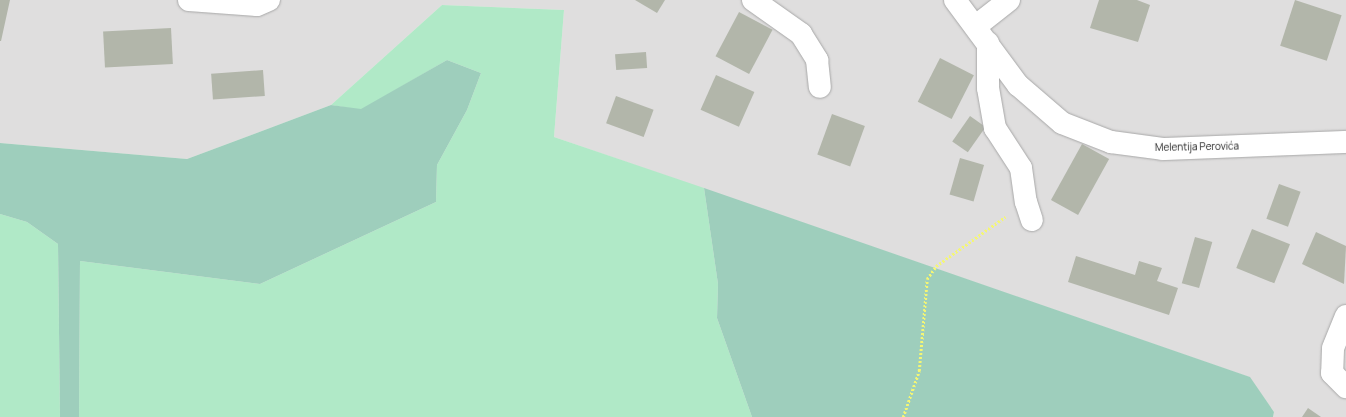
<!DOCTYPE html>
<html>
<head>
<meta charset="utf-8">
<style>
  body { margin:0 }
  #map { position:relative; width:1346px; height:417px; overflow:hidden; background:#ebf1e7; font-family:Manrope,sans-serif }
  div>[style] { position:absolute }
  [style*='--x'] { left:calc(var(--x)*1px); top:calc(var(--y)*1px); width:calc(var(--w)*1px); rotate:calc(var(--a)*1deg) }
  .residential>* { inset:0; background:#dfdede }
  .grass>* { inset:0; background:#b0e9c7 }
  .forest>* { inset:0; background:#9ecebc }
  .building>* { inset:0; background:#b2b6aa; transform-origin:0 0 }
  .path>* { height:2.5px; margin-top:-1.25px; transform-origin:0; background:repeating-linear-gradient(90deg,#f4f674 0 2px,transparent 0 4px) }
  .roads { filter:drop-shadow(0 0 1px #a8a8a8) drop-shadow(0 0 1px #a8a8a8) }
  .minor>* { height:22px; margin:-11px; padding:0 11px; transform-origin:11px; border-radius:11px; background:#fff }
  span { translate:-50% -50%; white-space:nowrap; text-align:center; line-height:1.15; -webkit-text-stroke:3px #fff; paint-order:stroke }
  .street-label { font-size:10px; color:#212121 }
</style>
</head>
<body>
<div id="map">
  <div class="residential">
    <div style="clip-path:polygon(0 0,1346px 0,1346px 417px,1273px 417px,1274px 412px,1249px 377px,554px 137px,564px 10px,442px 5px,331px 105px,187px 159px,0 143px)"></div>
  </div>
  <div class="grass">
    <div style="clip-path:polygon(442px 5px,564px 10px,554px 137px,704px 188px,718px 284px,717px 318px,752px 417px,79px 417px,80px 261px,260px 284px,436px 202px,437px 165px,467px 110px,481px 73px,447px 60px,361px 110px,331px 105px)"></div>
    <div style="clip-path:polygon(0 214px,27px 222px,58px 244px,60px 417px,0 417px)"></div>
  </div>
  <div class="forest">
    <div style="clip-path:polygon(447px 60px,481px 73px,467px 110px,437px 165px,436px 202px,260px 284px,80px 261px,79px 417px,60px 417px,58px 244px,27px 222px,0 214px,0 143px,187px 159px,331px 105px,361px 109px)"></div>
    <div style="clip-path:polygon(704px 188px,1250px 377px,1274px 412px,1273px 417px,752px 417px,717px 318px,718px 284px)"></div>
  </div>
  <div class="building">
    <div style="clip-path:polygon(0 0,10px 0,1px 41px,0 41px)"></div>
    <div style="clip-path:polygon(635px 0,665px 0,657px 13px)"></div>
    <div style="clip-path:polygon(1099px 0,1137px 0,1150px 5px,1138px 42px,1090px 28px)"></div>
    <div style="left:1295px;top:0;width:49px;height:48px;rotate:18deg"></div>
    <div style="left:739px;top:12px;width:38px;height:50px;rotate:28deg"></div>
    <div style="left:171px;top:28px;width:36px;height:68px;rotate:87deg"></div>
    <div style="left:646px;top:52px;width:16px;height:31px;rotate:86deg"></div>
    <div style="left:940px;top:58px;width:38px;height:49px;rotate:27deg"></div>
    <div style="left:263px;top:70px;width:26px;height:52px;rotate:86deg"></div>
    <div style="left:716px;top:75px;width:42px;height:38px;rotate:24deg"></div>
    <div style="left:616px;top:96px;width:40px;height:29px;rotate:20deg"></div>
    <div style="left:832px;top:114px;width:35px;height:43px;rotate:20deg"></div>
    <div style="left:970px;top:116px;width:19px;height:31px;rotate:35deg"></div>
    <div style="left:1082px;top:144px;width:31px;height:64px;rotate:29deg"></div>
    <div style="left:960px;top:158px;width:25px;height:38px;rotate:16deg"></div>
    <div style="left:1279px;top:184px;width:23px;height:37px;rotate:20deg"></div>
    <div style="left:1252px;top:229px;width:41px;height:42px;rotate:22deg"></div>
    <div style="clip-path:polygon(1316px 232px,1346px 246px,1344px 284px,1302px 264px)"></div>
    <div style="left:1195px;top:237px;width:18px;height:48px;rotate:16deg"></div>
    <div style="clip-path:polygon(1076px 256px,1135px 275px,1139px 261px,1162px 268px,1157px 281px,1178px 288px,1169px 315px,1068px 282px)"></div>
    <div style="clip-path:polygon(1308px 408px,1321px 417px,1302px 417px)"></div>
  </div>
  <div class="path">
    <div style="--x:903;--y:417;--w:49;--a:-70.8"></div>
    <div style="--x:919;--y:371;--w:92;--a:-85"></div>
    <div style="--x:927;--y:279;--w:16;--a:-55"></div>
    <div style="--x:936;--y:266;--w:85;--a:-35.4"></div>
  </div>
  <div class="roads">
    <div class="minor">
      <div style="--x:189;--y:0;--w:68;--a:4.2"></div>
      <div style="--x:257;--y:5;--w:13;--a:-23"></div>
      <div style="--x:753;--y:0;--w:59;--a:35.3"></div>
      <div style="--x:801;--y:34;--w:31;--a:58"></div>
      <div style="--x:817;--y:60;--w:27;--a:84"></div>
      <div style="--x:955;--y:0;--w:106;--a:53.5"></div>
      <div style="--x:1018;--y:85;--w:58;--a:40.8"></div>
      <div style="--x:1062;--y:123;--w:53;--a:21.2"></div>
      <div style="--x:1111;--y:142;--w:52;--a:7.7"></div>
      <div style="--x:1163;--y:149;--w:183;--a:-2.2"></div>
      <div style="--x:976;--y:26;--w:42;--a:-38.2"></div>
      <div style="--x:988;--y:43;--w:45;--a:90"></div>
      <div style="--x:988;--y:88;--w:41;--a:80.1"></div>
      <div style="--x:995;--y:128;--w:48;--a:57"></div>
      <div style="--x:1021;--y:168;--w:34;--a:82"></div>
      <div style="--x:1026;--y:202;--w:19;--a:72"></div>
      <div style="--x:1346;--y:316;--w:35;--a:112"></div>
      <div style="--x:1333;--y:349;--w:24;--a:92"></div>
      <div style="--x:1332;--y:373;--w:20;--a:45"></div>
    </div>
  </div>
  <div class="street-label">
    <span style="left:1197px;top:147px;rotate:-1deg">Melentija Perovića</span>
  </div>
</div>
</body>
</html>
